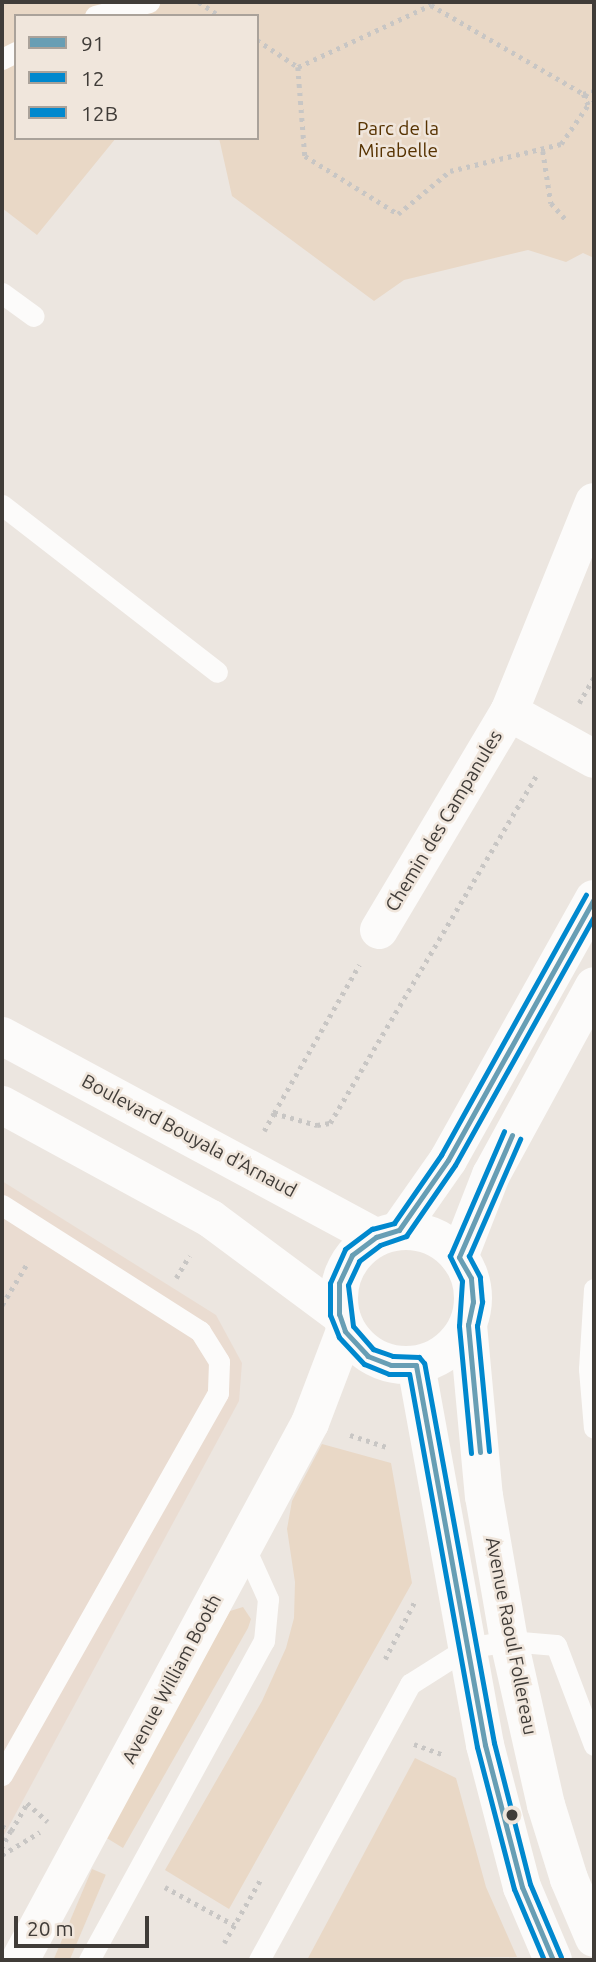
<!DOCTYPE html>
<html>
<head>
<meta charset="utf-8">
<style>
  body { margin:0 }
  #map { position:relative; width:596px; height:1962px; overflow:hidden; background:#ece6e0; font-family:Ubuntu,sans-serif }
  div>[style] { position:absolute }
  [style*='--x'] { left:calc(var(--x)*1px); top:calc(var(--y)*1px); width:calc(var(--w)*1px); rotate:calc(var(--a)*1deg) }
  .commercial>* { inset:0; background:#eadcd1 }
  .green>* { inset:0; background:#e9d8c6; transform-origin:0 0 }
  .path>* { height:4.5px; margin-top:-2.25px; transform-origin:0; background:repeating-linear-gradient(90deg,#c8c6c4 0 3.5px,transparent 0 8.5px) }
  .service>* { height:21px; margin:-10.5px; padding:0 10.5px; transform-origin:10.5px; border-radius:10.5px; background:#fcfbfa }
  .minor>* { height:38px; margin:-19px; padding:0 19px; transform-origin:19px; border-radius:19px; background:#fcfbfa }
  .tertiary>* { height:38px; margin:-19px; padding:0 19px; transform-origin:19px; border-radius:19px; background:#fcfbfa }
  .tertiary>.ring { margin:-19px; padding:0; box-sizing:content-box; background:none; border:38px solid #fcfbfa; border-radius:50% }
  .bus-1>* { height:5px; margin:-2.5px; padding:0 2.5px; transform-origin:2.5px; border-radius:2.5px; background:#689eb4 }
  .bus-2>* { height:5px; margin:-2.5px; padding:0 2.5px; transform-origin:2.5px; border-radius:2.5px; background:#0088ce }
  .bus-3>* { height:5px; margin:-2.5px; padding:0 2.5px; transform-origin:2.5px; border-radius:2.5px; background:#0088ce }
  .dots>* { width:19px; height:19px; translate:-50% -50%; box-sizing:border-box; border:4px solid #f0e6dc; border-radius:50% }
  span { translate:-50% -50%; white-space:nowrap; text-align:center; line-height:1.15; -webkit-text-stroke:5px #f0e6dc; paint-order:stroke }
  .park-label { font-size:19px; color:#563200 }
  .street-label { font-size:19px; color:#403c38 }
  .frame { position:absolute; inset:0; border:4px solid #403c38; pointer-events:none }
  .legend { position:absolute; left:14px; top:14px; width:245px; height:126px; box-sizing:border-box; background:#f0e6dc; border:2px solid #aaa29a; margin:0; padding:9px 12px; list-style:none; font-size:21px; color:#403c38 }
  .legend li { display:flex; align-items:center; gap:14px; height:35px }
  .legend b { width:35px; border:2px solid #aaa29a }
  .scale { position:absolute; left:14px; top:1916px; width:135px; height:32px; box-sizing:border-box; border:4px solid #403c38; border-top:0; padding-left:9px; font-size:21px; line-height:24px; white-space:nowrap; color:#403c38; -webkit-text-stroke:5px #f0e6dc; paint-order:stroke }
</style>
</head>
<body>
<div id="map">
  <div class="commercial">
    <div style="clip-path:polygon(2px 1181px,216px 1315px,242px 1363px,239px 1401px,2px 1839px)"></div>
  </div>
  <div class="green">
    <div style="clip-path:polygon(2px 2px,594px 2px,594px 258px,583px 253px,566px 262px,528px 250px,404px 280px,374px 301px,232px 196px,219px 138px,257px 138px,257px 16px,16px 16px,16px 138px,116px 138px,37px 235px,2px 208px)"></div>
    <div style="clip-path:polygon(322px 1444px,391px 1463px,412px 1583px,229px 1909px,165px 1870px,262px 1701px,286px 1648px,294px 1618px,295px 1582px,287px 1529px,292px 1501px)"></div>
    <div style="clip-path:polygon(243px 1607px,251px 1619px,248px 1628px,123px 1848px,105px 1837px,230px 1611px)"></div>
    <div style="clip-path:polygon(415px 1758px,456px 1778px,486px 1887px,517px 1957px,307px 1960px)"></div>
    <div style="left:92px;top:1869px;width:15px;height:104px;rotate:23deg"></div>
  </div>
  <div class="path">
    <div style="--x:199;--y:2;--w:25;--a:34"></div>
    <div style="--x:257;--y:40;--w:49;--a:33.4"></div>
    <div style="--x:298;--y:67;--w:147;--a:-25"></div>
    <div style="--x:431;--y:5;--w:189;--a:30.2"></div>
    <div style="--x:298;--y:67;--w:89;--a:85.5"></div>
    <div style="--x:305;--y:156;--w:110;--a:31.9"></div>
    <div style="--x:398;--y:214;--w:67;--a:-39.6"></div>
    <div style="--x:450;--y:171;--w:114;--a:-13.7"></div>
    <div style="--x:561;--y:144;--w:47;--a:-55.3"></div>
    <div style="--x:588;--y:105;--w:12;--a:-114"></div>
    <div style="--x:583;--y:94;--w:11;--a:-15"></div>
    <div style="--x:543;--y:151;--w:53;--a:81.3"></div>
    <div style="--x:551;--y:203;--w:24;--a:48"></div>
    <div style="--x:579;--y:703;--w:30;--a:-60"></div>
    <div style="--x:274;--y:1113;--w:171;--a:-60.1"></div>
    <div style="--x:264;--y:1131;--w:21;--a:-61"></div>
    <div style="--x:274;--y:1113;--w:45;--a:15.6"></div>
    <div style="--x:317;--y:1125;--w:13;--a:-9"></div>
    <div style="--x:330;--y:1123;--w:406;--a:-59.3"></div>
    <div style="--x:176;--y:1278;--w:26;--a:-59"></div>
    <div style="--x:2;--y:1305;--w:50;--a:-58.8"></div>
    <div style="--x:350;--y:1435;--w:40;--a:18"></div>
    <div style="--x:385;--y:1659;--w:65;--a:-62.7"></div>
    <div style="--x:414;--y:1744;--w:33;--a:20"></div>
    <div style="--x:2;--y:1826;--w:10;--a:29"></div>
    <div style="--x:11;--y:1831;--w:19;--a:118"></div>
    <div style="--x:11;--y:1831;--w:32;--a:-60"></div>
    <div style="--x:27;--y:1803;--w:28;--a:42"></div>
    <div style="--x:2;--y:1855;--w:44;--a:-31.2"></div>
    <div style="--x:165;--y:1887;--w:79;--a:28.8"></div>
    <div style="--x:224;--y:1943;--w:76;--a:-60.1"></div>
  </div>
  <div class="service">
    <div style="--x:95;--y:16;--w:56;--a:-14.5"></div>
    <div style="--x:2;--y:59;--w:16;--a:-27"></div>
    <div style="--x:2;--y:293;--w:39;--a:36"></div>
    <div style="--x:2;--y:505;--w:272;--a:37.8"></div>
    <div style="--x:2;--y:1205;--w:235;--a:32.5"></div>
    <div style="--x:200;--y:1331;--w:36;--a:58"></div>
    <div style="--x:219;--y:1362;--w:31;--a:92"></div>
    <div style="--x:218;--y:1393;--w:439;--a:119.5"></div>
    <div style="--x:594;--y:1289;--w:80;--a:93.6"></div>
    <div style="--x:589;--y:1369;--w:59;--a:85.2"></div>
    <div style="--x:89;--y:1960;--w:364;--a:-61.3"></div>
    <div style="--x:264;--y:1641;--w:42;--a:-84.6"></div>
    <div style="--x:268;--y:1599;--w:60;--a:-114.4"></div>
    <div style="--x:259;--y:1960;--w:315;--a:-61.3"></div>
    <div style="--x:410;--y:1684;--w:67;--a:-32.3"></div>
    <div style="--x:467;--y:1648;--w:43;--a:-9.5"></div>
    <div style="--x:509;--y:1641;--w:47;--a:4.9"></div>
    <div style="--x:556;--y:1645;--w:107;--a:69.2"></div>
  </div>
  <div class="minor">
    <div style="--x:594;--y:502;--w:227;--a:112"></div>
    <div style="--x:509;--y:712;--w:97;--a:28.9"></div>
    <div style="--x:379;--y:930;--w:254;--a:-59.2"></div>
    <div style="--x:2;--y:1036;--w:425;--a:28.3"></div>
    <div style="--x:2;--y:1105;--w:238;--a:28.6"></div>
    <div style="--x:211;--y:1219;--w:159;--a:36.6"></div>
  </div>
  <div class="tertiary">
    <div style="--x:399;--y:1230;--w:85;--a:-55"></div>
    <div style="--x:448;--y:1160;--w:299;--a:-60.8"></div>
    <div class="ring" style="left:339px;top:1231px;width:96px;height:96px"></div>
    <div style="--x:459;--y:1257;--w:88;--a:-68.7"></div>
    <div style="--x:491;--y:1175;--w:215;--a:-61.4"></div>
    <div style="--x:468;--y:1325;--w:172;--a:84.7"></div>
    <div style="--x:484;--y:1496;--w:147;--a:80.2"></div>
    <div style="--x:509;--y:1641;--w:168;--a:77.3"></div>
    <div style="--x:546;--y:1805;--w:77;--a:72.7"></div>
    <div style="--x:569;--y:1879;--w:64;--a:67"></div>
    <div style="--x:416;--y:1365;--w:386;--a:79.7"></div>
    <div style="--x:485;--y:1745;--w:147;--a:75.4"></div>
    <div style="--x:522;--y:1887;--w:79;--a:67"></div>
    <div style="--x:20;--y:1960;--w:610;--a:-61.63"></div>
    <div style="--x:310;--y:1423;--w:98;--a:-69.2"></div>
  </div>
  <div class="bus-1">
    <div style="--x:480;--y:1452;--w:128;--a:-95.4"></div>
    <div style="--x:468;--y:1325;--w:24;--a:-78"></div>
    <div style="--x:473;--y:1302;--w:24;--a:-95"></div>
    <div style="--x:471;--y:1278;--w:24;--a:-120"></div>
    <div style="--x:459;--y:1257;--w:133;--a:-66.5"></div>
    <div style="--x:553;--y:1960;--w:79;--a:-113"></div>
    <div style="--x:522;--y:1887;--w:147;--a:-104.6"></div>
    <div style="--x:485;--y:1745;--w:386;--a:-100.3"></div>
    <div style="--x:416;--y:1365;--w:25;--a:180"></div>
    <div style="--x:391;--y:1365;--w:25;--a:-159"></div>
    <div style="--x:368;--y:1356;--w:34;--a:-133"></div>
    <div style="--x:345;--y:1331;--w:18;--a:-109"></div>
    <div style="--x:339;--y:1314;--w:31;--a:-90"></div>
    <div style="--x:339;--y:1283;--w:31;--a:-65"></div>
    <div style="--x:352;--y:1255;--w:30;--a:-37"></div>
    <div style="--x:376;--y:1237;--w:24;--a:-17"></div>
    <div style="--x:399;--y:1230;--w:85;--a:-55"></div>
    <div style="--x:448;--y:1160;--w:299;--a:-60.8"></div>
  </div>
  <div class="bus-2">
    <div style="--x:489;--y:1451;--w:126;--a:-95.5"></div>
    <div style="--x:477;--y:1326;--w:25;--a:-78"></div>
    <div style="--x:482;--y:1302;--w:25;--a:-95"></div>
    <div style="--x:480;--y:1277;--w:24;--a:-118"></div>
    <div style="--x:469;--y:1256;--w:128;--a:-66.4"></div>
    <div style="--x:561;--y:1957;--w:79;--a:-113"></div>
    <div style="--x:530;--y:1884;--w:146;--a:-104.3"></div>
    <div style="--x:494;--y:1743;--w:386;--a:-100.4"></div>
    <div style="--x:424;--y:1363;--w:8;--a:-130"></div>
    <div style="--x:419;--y:1357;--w:26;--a:-178"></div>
    <div style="--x:393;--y:1356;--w:21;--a:-161"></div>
    <div style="--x:373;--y:1349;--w:30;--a:-131"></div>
    <div style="--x:353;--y:1326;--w:41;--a:-97"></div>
    <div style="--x:348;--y:1285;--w:26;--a:-65"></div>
    <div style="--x:359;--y:1261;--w:26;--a:-37"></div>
    <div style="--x:380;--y:1245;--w:28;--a:-19"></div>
    <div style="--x:406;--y:1236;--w:86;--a:-55.4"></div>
    <div style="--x:455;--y:1165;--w:285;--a:-60.8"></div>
  </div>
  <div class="bus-3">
    <div style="--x:471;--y:1453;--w:128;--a:-95.4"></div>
    <div style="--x:459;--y:1326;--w:45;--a:-86.2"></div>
    <div style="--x:462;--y:1281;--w:28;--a:-116"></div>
    <div style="--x:450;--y:1256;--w:136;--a:-66.6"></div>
    <div style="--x:544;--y:1960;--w:77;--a:-112.9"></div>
    <div style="--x:514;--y:1889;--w:147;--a:-104.6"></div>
    <div style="--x:477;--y:1747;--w:379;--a:-100.3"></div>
    <div style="--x:409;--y:1374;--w:20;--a:180"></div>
    <div style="--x:389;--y:1374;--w:27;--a:-158"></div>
    <div style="--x:364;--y:1364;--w:37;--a:-133"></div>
    <div style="--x:339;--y:1337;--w:24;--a:-112"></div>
    <div style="--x:330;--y:1315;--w:32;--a:-90"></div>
    <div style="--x:330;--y:1283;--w:37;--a:-66"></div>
    <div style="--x:345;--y:1249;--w:34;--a:-37"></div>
    <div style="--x:372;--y:1229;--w:23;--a:-15"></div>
    <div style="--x:394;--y:1223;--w:83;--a:-55.3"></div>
    <div style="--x:441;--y:1155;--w:298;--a:-60.9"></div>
  </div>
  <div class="dots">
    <div style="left:512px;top:1815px;background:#403c38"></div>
  </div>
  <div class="park-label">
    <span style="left:398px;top:140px">Parc de la<br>Mirabelle</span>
  </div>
  <div class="street-label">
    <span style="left:444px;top:821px;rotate:-59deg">Chemin des Campanules</span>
    <span style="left:189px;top:1136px;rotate:28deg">Boulevard Bouyala d'Arnaud</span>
    <span style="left:511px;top:1636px;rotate:79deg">Avenue Raoul Follereau</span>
    <span style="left:172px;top:1679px;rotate:-62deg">Avenue William Booth</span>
  </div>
  <div class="frame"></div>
  <ul class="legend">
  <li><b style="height:9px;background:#689eb4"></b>91</li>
  <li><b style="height:9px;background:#0088ce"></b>12</li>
  <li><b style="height:9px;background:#0088ce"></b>12B</li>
  </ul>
  <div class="scale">20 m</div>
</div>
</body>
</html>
